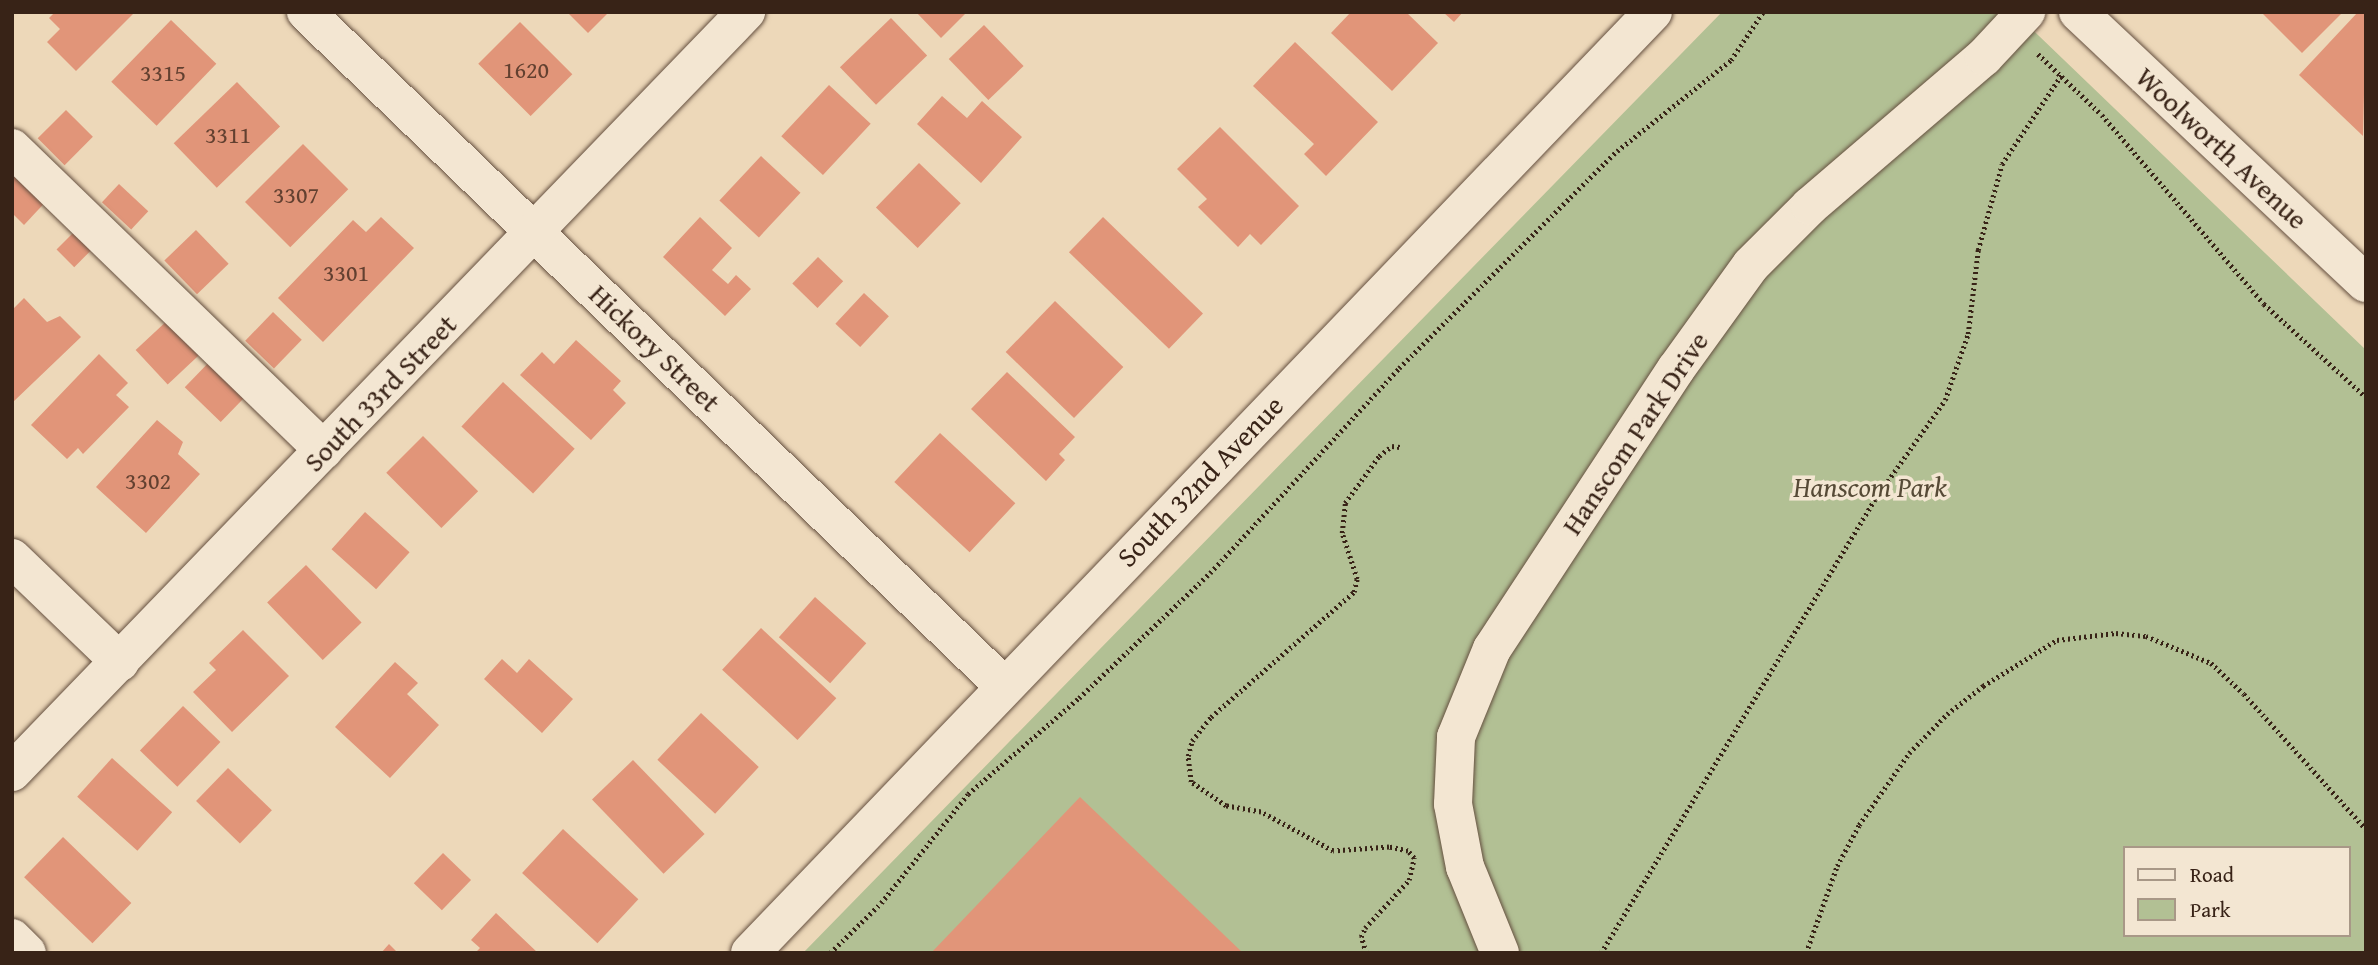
<!DOCTYPE html>
<html>
<head>
<meta charset="utf-8">
<style>
  body { margin:0 }
  #map { position:relative; width:2378px; height:965px; overflow:hidden; background:#edd8b9; font-family:"Gentium Book Plus",serif }
  div>[style] { position:absolute }
  [style*='--x'] { left:calc(var(--x)*1px); top:calc(var(--y)*1px); width:calc(var(--w)*1px); rotate:calc(var(--a)*1deg) }
  .green>* { inset:0; background:#b2c094 }
  .building>* { inset:0; background:#e19579; transform-origin:0 0 }
  .path>* { height:4.5px; margin-top:-2.25px; transform-origin:0; background:repeating-linear-gradient(90deg,#382317 0 2px,transparent 0 5.5px) }
  .roads { filter:drop-shadow(0 0 2px #655040) drop-shadow(0 0 2px #655040) }
  .minor>* { height:38px; margin:-19px; padding:0 19px; transform-origin:19px; border-radius:19px; background:#f3e6d2 }
  span { translate:-50% -50%; white-space:nowrap; text-align:center; line-height:1.15; -webkit-text-stroke:7px #f3e6d2; paint-order:stroke }
  .number-label { font-size:24px; color:#624030 }
  .number-label span { -webkit-text-stroke-width:0 }
  .street-label { font-size:28px; color:#382317 }
  .park-label { font-size:28px; color:#564a36; font-style:italic }
  .frame { position:absolute; inset:0; border:14px solid #382317; pointer-events:none }
  .legend { position:absolute; left:2123px; top:846px; width:228px; height:91px; box-sizing:border-box; background:#f3e6d2; border:2px solid #a89887; margin:0; padding:9px 12px; list-style:none; font-size:21px; color:#382317 }
  .legend li { display:flex; align-items:center; gap:14px; height:35px }
  .legend b { width:35px; border:2px solid #a89887 }
</style>
</head>
<body>
<div id="map">
  <div class="green">
    <div style="clip-path:polygon(evenodd,1722px 12px,2014px 12px,2366px 350px,2366px 953px,803px 953px,1722px 12px,2124px 848px,2348px 848px,2348px 935px,2124px 935px,2124px 848px)"></div>
  </div>
  <div class="building">
    <div style="clip-path:polygon(55px 12px,135px 12px,76px 71px,47px 42px,60px 29px,49px 18px)"></div>
    <div style="clip-path:polygon(567px 12px,609px 12px,588px 33px)"></div>
    <div style="clip-path:polygon(916px 12px,967px 12px,941px 38px)"></div>
    <div style="clip-path:polygon(1351px 12px,1406px 12px,1438px 43px,1392px 91px,1331px 33px)"></div>
    <div style="clip-path:polygon(1443px 12px,1463px 12px,1454px 22px)"></div>
    <div style="clip-path:polygon(2261px 12px,2343px 12px,2302px 53px)"></div>
    <div style="clip-path:polygon(2358px 12px,2366px 12px,2363px 136px,2299px 75px)"></div>
    <div style="left:891px;top:18px;width:52px;height:71px;rotate:46deg"></div>
    <div style="left:171px;top:20px;width:63px;height:86px;rotate:44deg"></div>
    <div style="left:520px;top:22px;width:74px;height:59px;rotate:45deg"></div>
    <div style="left:984px;top:25px;width:57px;height:49px;rotate:46deg"></div>
    <div style="clip-path:polygon(1295px 42px,1378px 122px,1326px 176px,1304px 154px,1314px 144px,1253px 86px)"></div>
    <div style="left:237px;top:82px;width:62px;height:88px;rotate:46deg"></div>
    <div style="left:829px;top:85px;width:57px;height:70px;rotate:43deg"></div>
    <div style="clip-path:polygon(942px 96px,967px 118px,982px 101px,1022px 137px,981px 183px,917px 124px)"></div>
    <div style="left:66px;top:110px;width:38px;height:40px;rotate:45deg"></div>
    <div style="clip-path:polygon(1220px 127px,1299px 206px,1261px 245px,1250px 234px,1238px 247px,1198px 207px,1207px 199px,1177px 169px)"></div>
    <div style="left:303px;top:144px;width:64px;height:82px;rotate:45deg"></div>
    <div style="left:761px;top:156px;width:54px;height:61px;rotate:43deg"></div>
    <div style="left:919px;top:163px;width:58px;height:62px;rotate:44deg"></div>
    <div style="clip-path:polygon(12px 171px,52px 195px,24px 225px,12px 213px)"></div>
    <div style="left:119px;top:184px;width:40px;height:25px;rotate:43deg"></div>
    <div style="clip-path:polygon(381px 217px,414px 248px,323px 342px,278px 298px,353px 220px,366px 232px)"></div>
    <div style="clip-path:polygon(700px 217px,732px 248px,712px 270px,728px 284px,736px 275px,751px 289px,725px 316px,663px 257px)"></div>
    <div style="left:1103px;top:217px;width:139px;height:49px;rotate:44deg"></div>
    <div style="left:82px;top:224px;width:25px;height:36px;rotate:45deg"></div>
    <div style="left:196px;top:230px;width:47px;height:44px;rotate:46deg"></div>
    <div style="left:818px;top:257px;width:35px;height:37px;rotate:44deg"></div>
    <div style="left:864px;top:293px;width:34px;height:42px;rotate:43deg"></div>
    <div style="clip-path:polygon(24px 298px,47px 322px,60px 316px,81px 337px,12px 403px,12px 310px)"></div>
    <div style="left:1055px;top:301px;width:95px;height:71px;rotate:44deg"></div>
    <div style="left:273px;top:312px;width:40px;height:40px;rotate:44deg"></div>
    <div style="left:170px;top:318px;width:47px;height:47px;rotate:47deg"></div>
    <div style="clip-path:polygon(576px 340px,621px 381px,613px 390px,626px 403px,591px 440px,520px 375px,542px 352px,554px 364px)"></div>
    <div style="clip-path:polygon(99px 354px,128px 383px,116px 395px,129px 407px,83px 454px,78px 448px,67px 459px,31px 425px)"></div>
    <div style="left:216px;top:355px;width:50px;height:45px;rotate:44deg"></div>
    <div style="clip-path:polygon(1007px 372px,1075px 437px,1059px 454px,1065px 460px,1046px 481px,971px 409px)"></div>
    <div style="left:503px;top:382px;width:98px;height:61px;rotate:43deg"></div>
    <div style="clip-path:polygon(157px 420px,183px 442px,178px 454px,200px 474px,146px 533px,96px 487px)"></div>
    <div style="left:940px;top:433px;width:103px;height:67px;rotate:43deg"></div>
    <div style="left:423px;top:436px;width:78px;height:52px;rotate:45deg"></div>
    <div style="left:365px;top:512px;width:60px;height:50px;rotate:42deg"></div>
    <div style="left:306px;top:565px;width:80px;height:54px;rotate:46deg"></div>
    <div style="left:815px;top:597px;width:69px;height:54px;rotate:42deg"></div>
    <div style="left:761px;top:628px;width:103px;height:57px;rotate:43deg"></div>
    <div style="clip-path:polygon(243px 630px,289px 676px,232px 732px,193px 692px,216px 670px,209px 663px)"></div>
    <div style="clip-path:polygon(502px 659px,517px 673px,529px 659px,573px 699px,542px 733px,484px 679px)"></div>
    <div style="clip-path:polygon(395px 662px,418px 683px,407px 694px,439px 725px,390px 778px,335px 727px)"></div>
    <div style="left:183px;top:706px;width:52px;height:62px;rotate:44deg"></div>
    <div style="left:701px;top:713px;width:79px;height:64px;rotate:43deg"></div>
    <div style="left:112px;top:758px;width:81px;height:52px;rotate:42deg"></div>
    <div style="left:633px;top:760px;width:103px;height:57px;rotate:46deg"></div>
    <div style="left:228px;top:768px;width:61px;height:46px;rotate:44deg"></div>
    <div style="clip-path:polygon(1080px 797px,1243px 953px,931px 953px)"></div>
    <div style="left:563px;top:829px;width:103px;height:60px;rotate:43deg"></div>
    <div style="left:63px;top:837px;width:95px;height:56px;rotate:44deg"></div>
    <div style="left:443px;top:853px;width:39px;height:42px;rotate:44deg"></div>
    <div style="clip-path:polygon(496px 913px,538px 953px,475px 953px,480px 948px,471px 940px)"></div>
    <div style="clip-path:polygon(389px 944px,398px 953px,381px 953px)"></div>
  </div>
  <div class="path">
    <div style="--x:2038;--y:54;--w:88;--a:43.6"></div>
    <div style="--x:2102;--y:115;--w:249;--a:49.4"></div>
    <div style="--x:2264;--y:304;--w:138;--a:42.4"></div>
    <div style="--x:830;--y:953;--w:71;--a:-44.4"></div>
    <div style="--x:881;--y:903;--w:139;--a:-51.4"></div>
    <div style="--x:968;--y:794;--w:147;--a:-40.9"></div>
    <div style="--x:1079;--y:698;--w:181;--a:-43.7"></div>
    <div style="--x:1210;--y:573;--w:279;--a:-47.3"></div>
    <div style="--x:1399;--y:368;--w:308;--a:-44.9"></div>
    <div style="--x:1617;--y:151;--w:146;--a:-38.6"></div>
    <div style="--x:1731;--y:60;--w:58;--a:-56.3"></div>
    <div style="--x:1366;--y:953;--w:17;--a:-107"></div>
    <div style="--x:1361;--y:937;--w:10;--a:-66"></div>
    <div style="--x:1365;--y:928;--w:65;--a:-47.5"></div>
    <div style="--x:1409;--y:880;--w:23;--a:-77"></div>
    <div style="--x:1414;--y:858;--w:9;--a:-131"></div>
    <div style="--x:1408;--y:851;--w:19;--a:-168"></div>
    <div style="--x:1389;--y:847;--w:56;--a:175.9"></div>
    <div style="--x:1333;--y:851;--w:82;--a:-151.6"></div>
    <div style="--x:1261;--y:812;--w:36;--a:-170"></div>
    <div style="--x:1226;--y:806;--w:42;--a:-145.6"></div>
    <div style="--x:1191;--y:782;--w:26;--a:-97"></div>
    <div style="--x:1188;--y:756;--w:16;--a:-75"></div>
    <div style="--x:1192;--y:741;--w:31;--a:-52"></div>
    <div style="--x:1211;--y:717;--w:190;--a:-41.2"></div>
    <div style="--x:1354;--y:592;--w:13;--a:-77"></div>
    <div style="--x:1357;--y:579;--w:48;--a:-108.1"></div>
    <div style="--x:1342;--y:533;--w:30;--a:-84"></div>
    <div style="--x:1345;--y:503;--w:58;--a:-54.1"></div>
    <div style="--x:1379;--y:456;--w:16;--a:-38"></div>
    <div style="--x:1392;--y:446;--w:8;--a:7"></div>
    <div style="--x:1601;--y:953;--w:530;--a:-58.89"></div>
    <div style="--x:1875;--y:499;--w:121;--a:-54.7"></div>
    <div style="--x:1945;--y:400;--w:70;--a:-70.8"></div>
    <div style="--x:1968;--y:334;--w:85;--a:-83.2"></div>
    <div style="--x:1978;--y:250;--w:89;--a:-74.4"></div>
    <div style="--x:2002;--y:164;--w:108;--a:-56.3"></div>
    <div style="--x:1806;--y:953;--w:92;--a:-70.4"></div>
    <div style="--x:1837;--y:866;--w:47;--a:-61.8"></div>
    <div style="--x:1859;--y:825;--w:88;--a:-55.2"></div>
    <div style="--x:1909;--y:753;--w:54;--a:-45.7"></div>
    <div style="--x:1947;--y:714;--w:46;--a:-37.9"></div>
    <div style="--x:1983;--y:686;--w:87;--a:-31.9"></div>
    <div style="--x:2057;--y:640;--w:59;--a:-6.8"></div>
    <div style="--x:2116;--y:633;--w:30;--a:6"></div>
    <div style="--x:2146;--y:636;--w:70;--a:22.6"></div>
    <div style="--x:2211;--y:663;--w:45;--a:43.2"></div>
    <div style="--x:2244;--y:694;--w:182;--a:47.9"></div>
  </div>
  <div class="roads">
    <div class="minor">
      <div style="--x:306;--y:12;--w:969;--a:44"></div>
      <div style="--x:2078;--y:12;--w:395;--a:43.3"></div>
      <div style="--x:12;--y:148;--w:434;--a:44.1"></div>
      <div style="--x:12;--y:558;--w:150;--a:43.9"></div>
      <div style="--x:12;--y:772;--w:1057;--a:-46"></div>
      <div style="--x:12;--y:938;--w:21;--a:45"></div>
      <div style="--x:750;--y:953;--w:1304;--a:-46.18"></div>
      <div style="--x:1500;--y:953;--w:93;--a:-112.1"></div>
      <div style="--x:1465;--y:867;--w:64;--a:-100.8"></div>
      <div style="--x:1453;--y:804;--w:67;--a:-87.4"></div>
      <div style="--x:1456;--y:737;--w:95;--a:-67.8"></div>
      <div style="--x:1492;--y:649;--w:335;--a:-56.7"></div>
      <div style="--x:1676;--y:369;--w:128;--a:-54.2"></div>
      <div style="--x:1751;--y:265;--w:83;--a:-45"></div>
      <div style="--x:1810;--y:206;--w:229;--a:-40.6"></div>
      <div style="--x:1984;--y:57;--w:62;--a:-47"></div>
    </div>
  </div>
  <div class="number-label">
    <span style="left:526px;top:70px">1620</span>
    <span style="left:163px;top:73px">3315</span>
    <span style="left:228px;top:135px">3311</span>
    <span style="left:296px;top:195px">3307</span>
    <span style="left:346px;top:273px">3301</span>
    <span style="left:148px;top:481px">3302</span>
  </div>
  <div class="street-label">
    <span style="left:2222px;top:148px;rotate:43deg">Woolworth Avenue</span>
    <span style="left:655px;top:348px;rotate:44deg">Hickory Street</span>
    <span style="left:380px;top:393px;rotate:-46deg">South 33rd Street</span>
    <span style="left:1635px;top:433px;rotate:-56deg">Hanscom Park Drive</span>
    <span style="left:1200px;top:481px;rotate:-46deg">South 32nd Avenue</span>
  </div>
  <div class="park-label">
    <span style="left:1870px;top:487px">Hanscom Park</span>
  </div>
  <div class="frame"></div>
  <ul class="legend">
  <li><b style="height:9px;background:#f3e6d2"></b>Road</li>
  <li><b style="height:19px;background:#b2c094"></b>Park</li>
  </ul>
</div>
</body>
</html>
